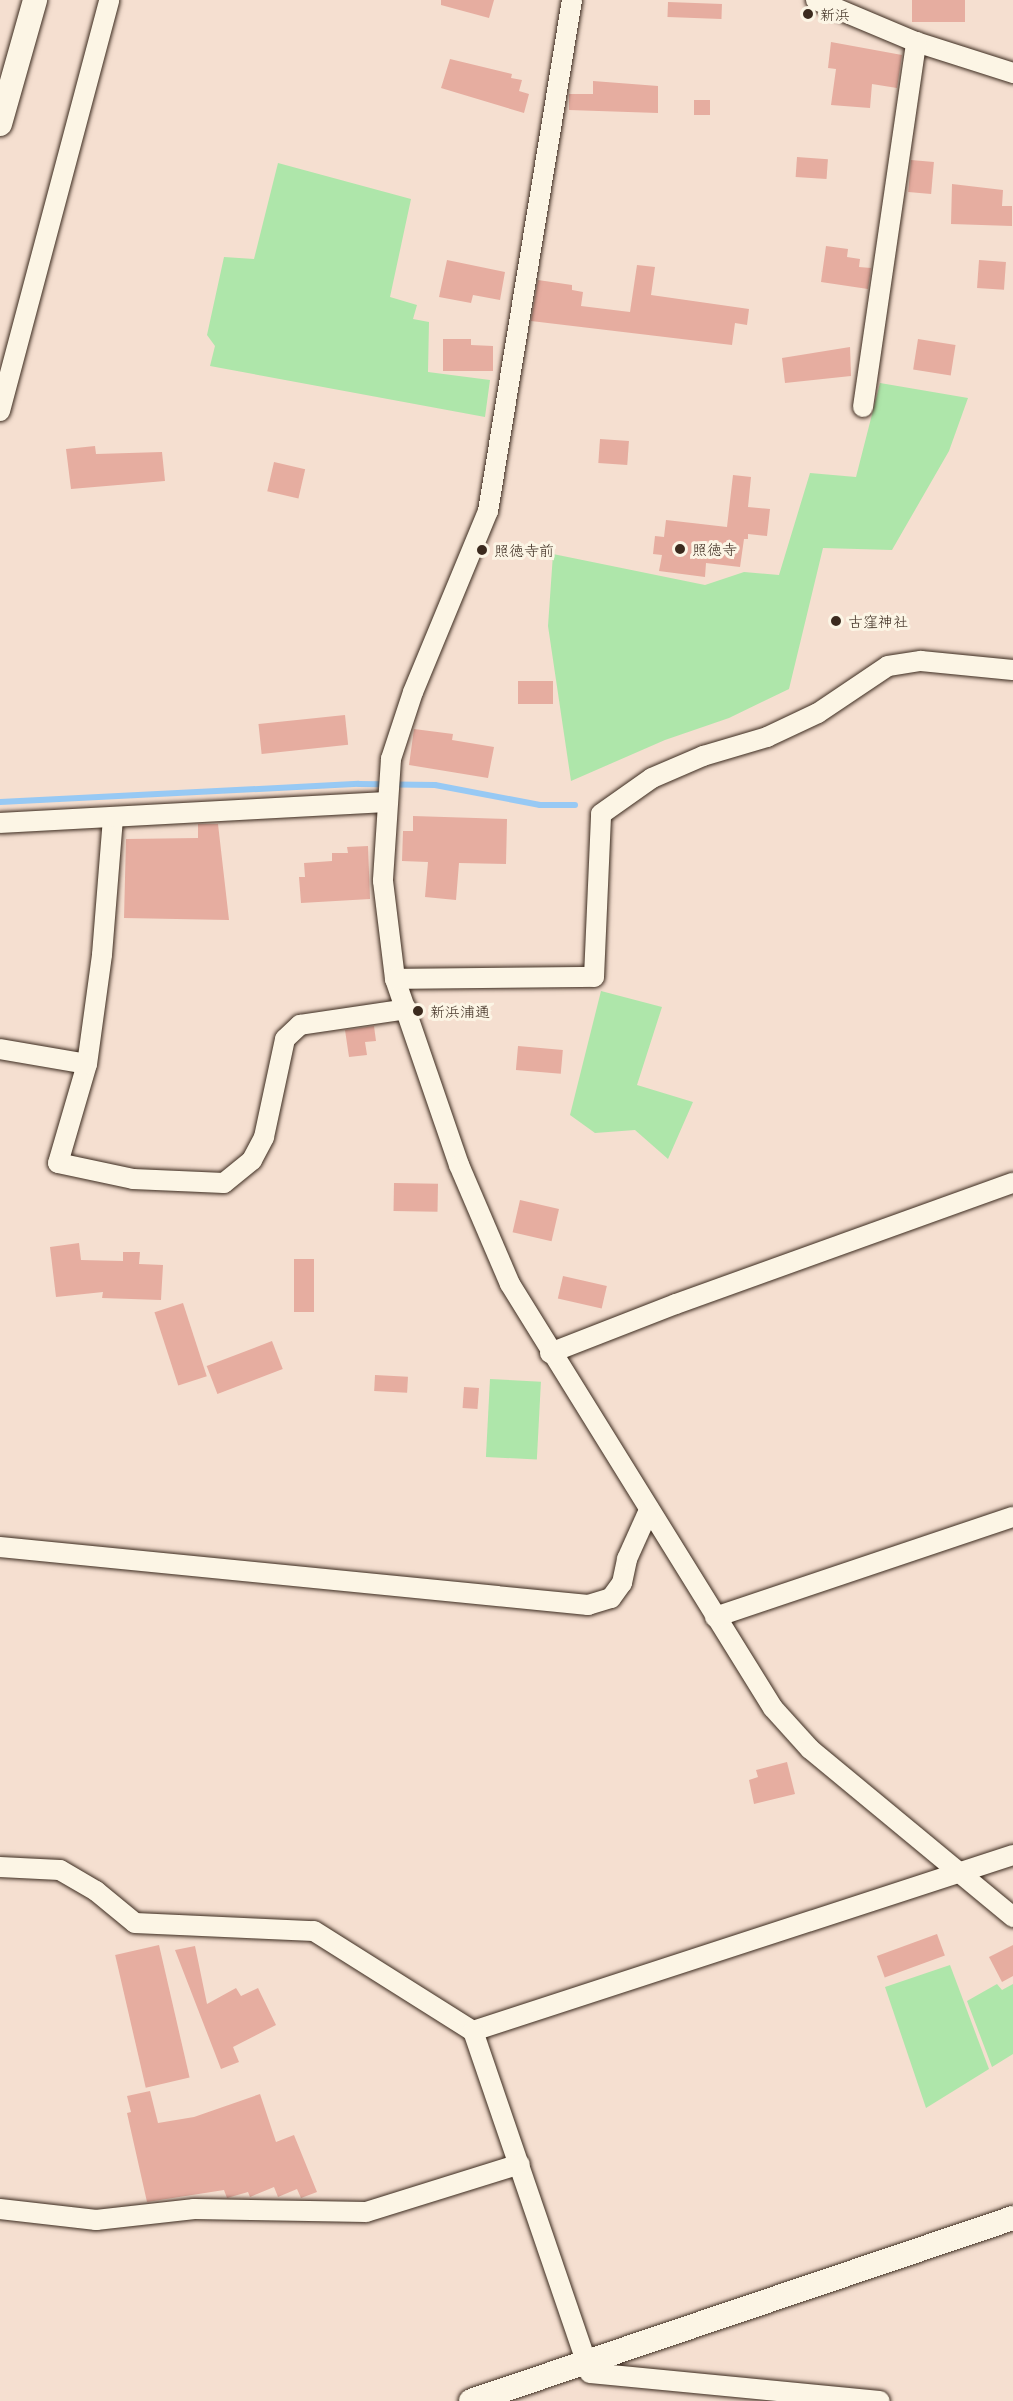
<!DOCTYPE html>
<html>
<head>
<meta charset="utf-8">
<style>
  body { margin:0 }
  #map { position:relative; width:1013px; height:2401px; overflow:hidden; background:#f5dfd0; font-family:"Playpen Sans","Klee One",sans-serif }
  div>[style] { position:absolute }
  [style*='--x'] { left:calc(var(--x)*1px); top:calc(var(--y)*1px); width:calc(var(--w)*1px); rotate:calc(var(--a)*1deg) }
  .green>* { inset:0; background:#aee6aa; transform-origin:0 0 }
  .stream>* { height:6px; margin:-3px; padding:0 3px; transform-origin:3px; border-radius:3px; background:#97c9f4 }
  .building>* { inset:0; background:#e6ada0; transform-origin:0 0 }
  .roads { filter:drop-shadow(0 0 2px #3b2a1e) drop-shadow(0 0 2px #3b2a1e) }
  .minor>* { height:20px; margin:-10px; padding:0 10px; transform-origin:10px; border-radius:10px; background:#fcf5e5 }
  .tertiary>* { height:24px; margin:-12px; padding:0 12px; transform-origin:12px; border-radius:12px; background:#fcf5e5 }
  .dots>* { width:16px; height:16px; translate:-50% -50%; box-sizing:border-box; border:3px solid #fcf5e5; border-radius:50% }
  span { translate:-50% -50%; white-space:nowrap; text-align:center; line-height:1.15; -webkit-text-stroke:6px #fcf5e5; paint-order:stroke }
  .poi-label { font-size:15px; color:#3b2a1e }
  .left { translate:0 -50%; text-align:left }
</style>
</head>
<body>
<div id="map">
  <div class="green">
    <div style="clip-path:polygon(278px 163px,411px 199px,390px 297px,417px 305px,413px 319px,429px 322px,428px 372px,490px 380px,485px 417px,210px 366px,215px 346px,207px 335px,224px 257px,254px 259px)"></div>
    <div style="clip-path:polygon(880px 383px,968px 398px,949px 451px,892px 550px,823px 548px,789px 689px,729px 718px,665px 740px,571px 781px,548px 626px,553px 554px,705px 585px,744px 572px,779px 575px,810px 473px,856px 477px)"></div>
    <div style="clip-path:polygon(601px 991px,662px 1007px,637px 1085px,693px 1102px,668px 1159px,635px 1130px,595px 1133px,570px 1115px)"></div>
    <div style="left:490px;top:1379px;width:51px;height:78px;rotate:3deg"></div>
    <div style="clip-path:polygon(950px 1965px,989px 2069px,926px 2108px,885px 1987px)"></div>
    <div style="clip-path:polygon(997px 1984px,1002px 1990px,1013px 1984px,1013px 2054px,992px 2067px,967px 2001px)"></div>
  </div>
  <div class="stream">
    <div style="--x:0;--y:802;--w:359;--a:-2.9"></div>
    <div style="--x:359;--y:784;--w:76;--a:0.8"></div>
    <div style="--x:435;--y:785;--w:107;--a:10.8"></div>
    <div style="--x:540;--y:805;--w:35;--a:0"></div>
  </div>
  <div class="building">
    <div style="clip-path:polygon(441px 0,494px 0,489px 18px,441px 5px)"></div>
    <div style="left:912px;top:0;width:53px;height:22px"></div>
    <div style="left:668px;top:2px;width:54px;height:15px;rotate:2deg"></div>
    <div style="clip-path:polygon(831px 42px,902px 55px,897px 88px,872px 84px,870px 108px,831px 105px,836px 69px,828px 68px)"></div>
    <div style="clip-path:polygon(450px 59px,512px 74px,511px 78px,522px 80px,519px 91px,529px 94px,524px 113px,441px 88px)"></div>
    <div style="clip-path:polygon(593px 81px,658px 86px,658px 113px,569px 110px,569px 94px,593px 94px)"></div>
    <div style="left:694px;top:100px;width:16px;height:15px"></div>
    <div style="left:797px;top:157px;width:31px;height:20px;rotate:4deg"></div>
    <div style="left:911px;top:160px;width:23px;height:32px;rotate:5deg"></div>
    <div style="clip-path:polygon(952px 184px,1003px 190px,1002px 206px,1012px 206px,1012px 226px,951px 224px)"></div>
    <div style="clip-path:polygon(826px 246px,848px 249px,847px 257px,860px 259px,859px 267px,871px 268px,868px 289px,821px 282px)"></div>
    <div style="clip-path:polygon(447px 260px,505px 272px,500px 300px,473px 295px,471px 303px,439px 297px)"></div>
    <div style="left:979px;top:260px;width:27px;height:28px;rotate:4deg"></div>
    <div style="clip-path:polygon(637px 265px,655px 267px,651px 295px,749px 309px,747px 325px,735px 323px,732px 345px,531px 321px,538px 280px,572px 285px,572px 290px,583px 292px,581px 306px,630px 312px)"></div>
    <div style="clip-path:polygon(443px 339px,471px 339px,471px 345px,493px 346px,493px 371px,443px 371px)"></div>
    <div style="left:918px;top:339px;width:38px;height:31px;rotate:9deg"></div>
    <div style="clip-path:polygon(850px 347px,851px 376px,785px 383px,782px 358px)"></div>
    <div style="left:600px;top:439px;width:29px;height:24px;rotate:4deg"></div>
    <div style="clip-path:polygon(95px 446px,96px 454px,162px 452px,165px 481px,71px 489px,66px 449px)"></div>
    <div style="left:274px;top:462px;width:32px;height:30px;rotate:13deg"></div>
    <div style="clip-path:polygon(733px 475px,751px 477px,748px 507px,770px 509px,767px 536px,748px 534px,748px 539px,744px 539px,740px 567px,706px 563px,705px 577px,659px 571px,662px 555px,653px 554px,655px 536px,664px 537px,666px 520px,727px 527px)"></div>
    <div style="left:553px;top:681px;width:23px;height:35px;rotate:90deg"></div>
    <div style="left:345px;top:715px;width:30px;height:87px;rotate:84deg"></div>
    <div style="clip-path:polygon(414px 729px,453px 734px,452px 740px,494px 747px,488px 778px,409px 765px)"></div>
    <div style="clip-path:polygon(413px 816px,507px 819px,506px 864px,459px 863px,456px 900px,425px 897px,428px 862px,402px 861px,403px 831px,413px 831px)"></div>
    <div style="clip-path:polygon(198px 824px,218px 824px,229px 920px,124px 918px,126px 839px,198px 838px)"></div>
    <div style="clip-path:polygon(368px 846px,370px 899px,301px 903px,299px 877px,305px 877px,304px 863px,332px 861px,332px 853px,348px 853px,347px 847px)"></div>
    <div style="clip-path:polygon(374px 1026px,376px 1041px,365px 1042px,367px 1055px,349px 1057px,345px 1030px)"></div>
    <div style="left:518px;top:1046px;width:45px;height:24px;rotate:5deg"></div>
    <div style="left:394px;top:1183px;width:44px;height:28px;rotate:1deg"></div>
    <div style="left:520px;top:1200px;width:40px;height:33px;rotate:13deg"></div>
    <div style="clip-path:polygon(79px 1243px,81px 1260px,123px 1261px,123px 1252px,140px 1252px,139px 1264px,163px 1265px,161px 1300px,102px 1298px,103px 1292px,56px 1297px,50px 1247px)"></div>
    <div style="left:294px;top:1259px;width:20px;height:53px"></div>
    <div style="left:563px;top:1276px;width:45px;height:23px;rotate:13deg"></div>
    <div style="left:183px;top:1303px;width:77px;height:30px;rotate:72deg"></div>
    <div style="left:272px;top:1341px;width:30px;height:70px;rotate:69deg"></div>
    <div style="left:375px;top:1375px;width:33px;height:16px;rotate:3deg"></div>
    <div style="left:464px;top:1387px;width:15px;height:21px;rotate:4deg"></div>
    <div style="clip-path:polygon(787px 1762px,795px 1794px,754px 1804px,749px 1780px,758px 1777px,756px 1770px)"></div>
    <div style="left:937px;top:1934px;width:23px;height:64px;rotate:70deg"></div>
    <div style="left:159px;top:1945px;width:136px;height:45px;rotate:77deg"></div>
    <div style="clip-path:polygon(1013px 1945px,1013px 1976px,1002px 1982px,989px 1957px)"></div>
    <div style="clip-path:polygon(195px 1946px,207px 2004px,236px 1988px,241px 1996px,258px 1988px,276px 2025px,233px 2047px,239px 2062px,221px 2069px,175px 1950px)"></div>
    <div style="clip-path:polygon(150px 2091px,158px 2123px,194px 2117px,260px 2094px,276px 2142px,294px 2135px,317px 2192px,301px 2198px,297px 2189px,278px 2197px,274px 2187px,250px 2197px,248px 2192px,227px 2198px,224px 2190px,147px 2202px,127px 2113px,131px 2112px,127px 2096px)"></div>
  </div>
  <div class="roads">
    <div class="minor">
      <div style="--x:572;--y:0;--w:518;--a:99.33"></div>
      <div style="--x:488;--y:511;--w:196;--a:112.5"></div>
      <div style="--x:413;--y:692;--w:71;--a:108.2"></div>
      <div style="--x:391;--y:759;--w:122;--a:93.8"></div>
      <div style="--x:383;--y:881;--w:99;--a:83"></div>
      <div style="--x:395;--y:979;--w:197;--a:71"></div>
      <div style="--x:459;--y:1165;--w:129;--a:66.8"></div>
      <div style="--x:510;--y:1284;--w:499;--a:58.2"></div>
      <div style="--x:773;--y:1708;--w:55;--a:47.9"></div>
      <div style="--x:810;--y:1749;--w:264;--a:39.6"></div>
      <div style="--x:816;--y:0;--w:108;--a:22.8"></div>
      <div style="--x:916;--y:42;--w:102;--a:17.7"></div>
      <div style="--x:863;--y:407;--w:369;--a:-81.7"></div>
      <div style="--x:0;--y:411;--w:425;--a:-75.1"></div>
      <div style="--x:113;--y:818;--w:137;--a:94.6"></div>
      <div style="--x:102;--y:955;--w:110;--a:97.8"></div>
      <div style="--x:87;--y:1064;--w:103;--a:106.3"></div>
      <div style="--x:58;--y:1163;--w:77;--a:12"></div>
      <div style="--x:133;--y:1179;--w:91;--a:2.5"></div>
      <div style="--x:224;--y:1183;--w:36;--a:-39"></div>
      <div style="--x:252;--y:1160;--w:26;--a:-62"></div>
      <div style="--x:264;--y:1137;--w:100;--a:-77.9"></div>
      <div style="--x:285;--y:1039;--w:21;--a:-43"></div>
      <div style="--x:300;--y:1025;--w:108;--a:-8.5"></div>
      <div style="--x:0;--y:823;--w:386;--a:-3.1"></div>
      <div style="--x:395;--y:979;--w:199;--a:-0.6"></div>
      <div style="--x:594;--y:977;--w:163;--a:-87.5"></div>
      <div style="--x:601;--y:814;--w:62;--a:-35.2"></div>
      <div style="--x:652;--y:778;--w:56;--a:-23.3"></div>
      <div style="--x:703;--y:756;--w:67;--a:-16.5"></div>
      <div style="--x:767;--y:737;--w:56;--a:-25.2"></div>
      <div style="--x:818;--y:713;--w:84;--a:-33.9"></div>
      <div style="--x:888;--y:666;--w:33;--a:-9"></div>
      <div style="--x:921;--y:661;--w:92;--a:5.6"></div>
      <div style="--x:0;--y:1049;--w:88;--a:9.8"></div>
      <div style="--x:550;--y:1353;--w:135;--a:-21.3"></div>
      <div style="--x:676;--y:1304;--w:358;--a:-19.8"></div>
      <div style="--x:0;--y:1547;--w:591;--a:5.63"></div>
      <div style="--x:588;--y:1605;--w:24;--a:-17"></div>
      <div style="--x:611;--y:1598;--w:19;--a:-54"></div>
      <div style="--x:622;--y:1583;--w:25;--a:-78"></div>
      <div style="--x:627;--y:1559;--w:54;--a:-65.8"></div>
      <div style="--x:715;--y:1617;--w:314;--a:-18.6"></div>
      <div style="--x:0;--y:1867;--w:60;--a:2.9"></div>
      <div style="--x:60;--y:1870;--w:42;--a:30.3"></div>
      <div style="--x:96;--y:1891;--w:50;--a:39.4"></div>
      <div style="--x:135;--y:1923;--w:179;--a:2.6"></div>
      <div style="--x:314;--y:1931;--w:188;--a:32.2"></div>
      <div style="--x:473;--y:2031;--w:568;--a:-18.05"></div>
      <div style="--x:473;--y:2031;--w:361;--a:71.1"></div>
      <div style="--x:590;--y:2373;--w:291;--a:5.5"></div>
      <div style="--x:0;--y:2209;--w:97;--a:6.5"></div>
      <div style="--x:96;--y:2220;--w:99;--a:-6.4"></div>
      <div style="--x:194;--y:2209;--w:172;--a:1"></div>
      <div style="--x:366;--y:2212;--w:161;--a:-17.3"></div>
    </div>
    <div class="tertiary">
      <div style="--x:0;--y:124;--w:129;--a:-74.2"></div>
      <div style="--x:471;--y:2401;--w:572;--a:-18.66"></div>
    </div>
  </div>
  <div class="dots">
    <div style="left:808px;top:14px;background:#3b2a1e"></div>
    <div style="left:680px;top:549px;background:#3b2a1e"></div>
    <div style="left:482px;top:550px;background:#3b2a1e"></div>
    <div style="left:836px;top:621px;background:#3b2a1e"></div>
    <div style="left:418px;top:1011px;background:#3b2a1e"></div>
  </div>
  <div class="poi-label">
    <span class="left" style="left:820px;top:14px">新浜</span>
    <span class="left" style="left:692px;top:549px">照徳寺</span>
    <span class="left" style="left:494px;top:550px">照徳寺前</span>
    <span class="left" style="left:848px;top:621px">古窪神社</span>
    <span class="left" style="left:430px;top:1011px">新浜浦通</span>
  </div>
</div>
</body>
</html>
